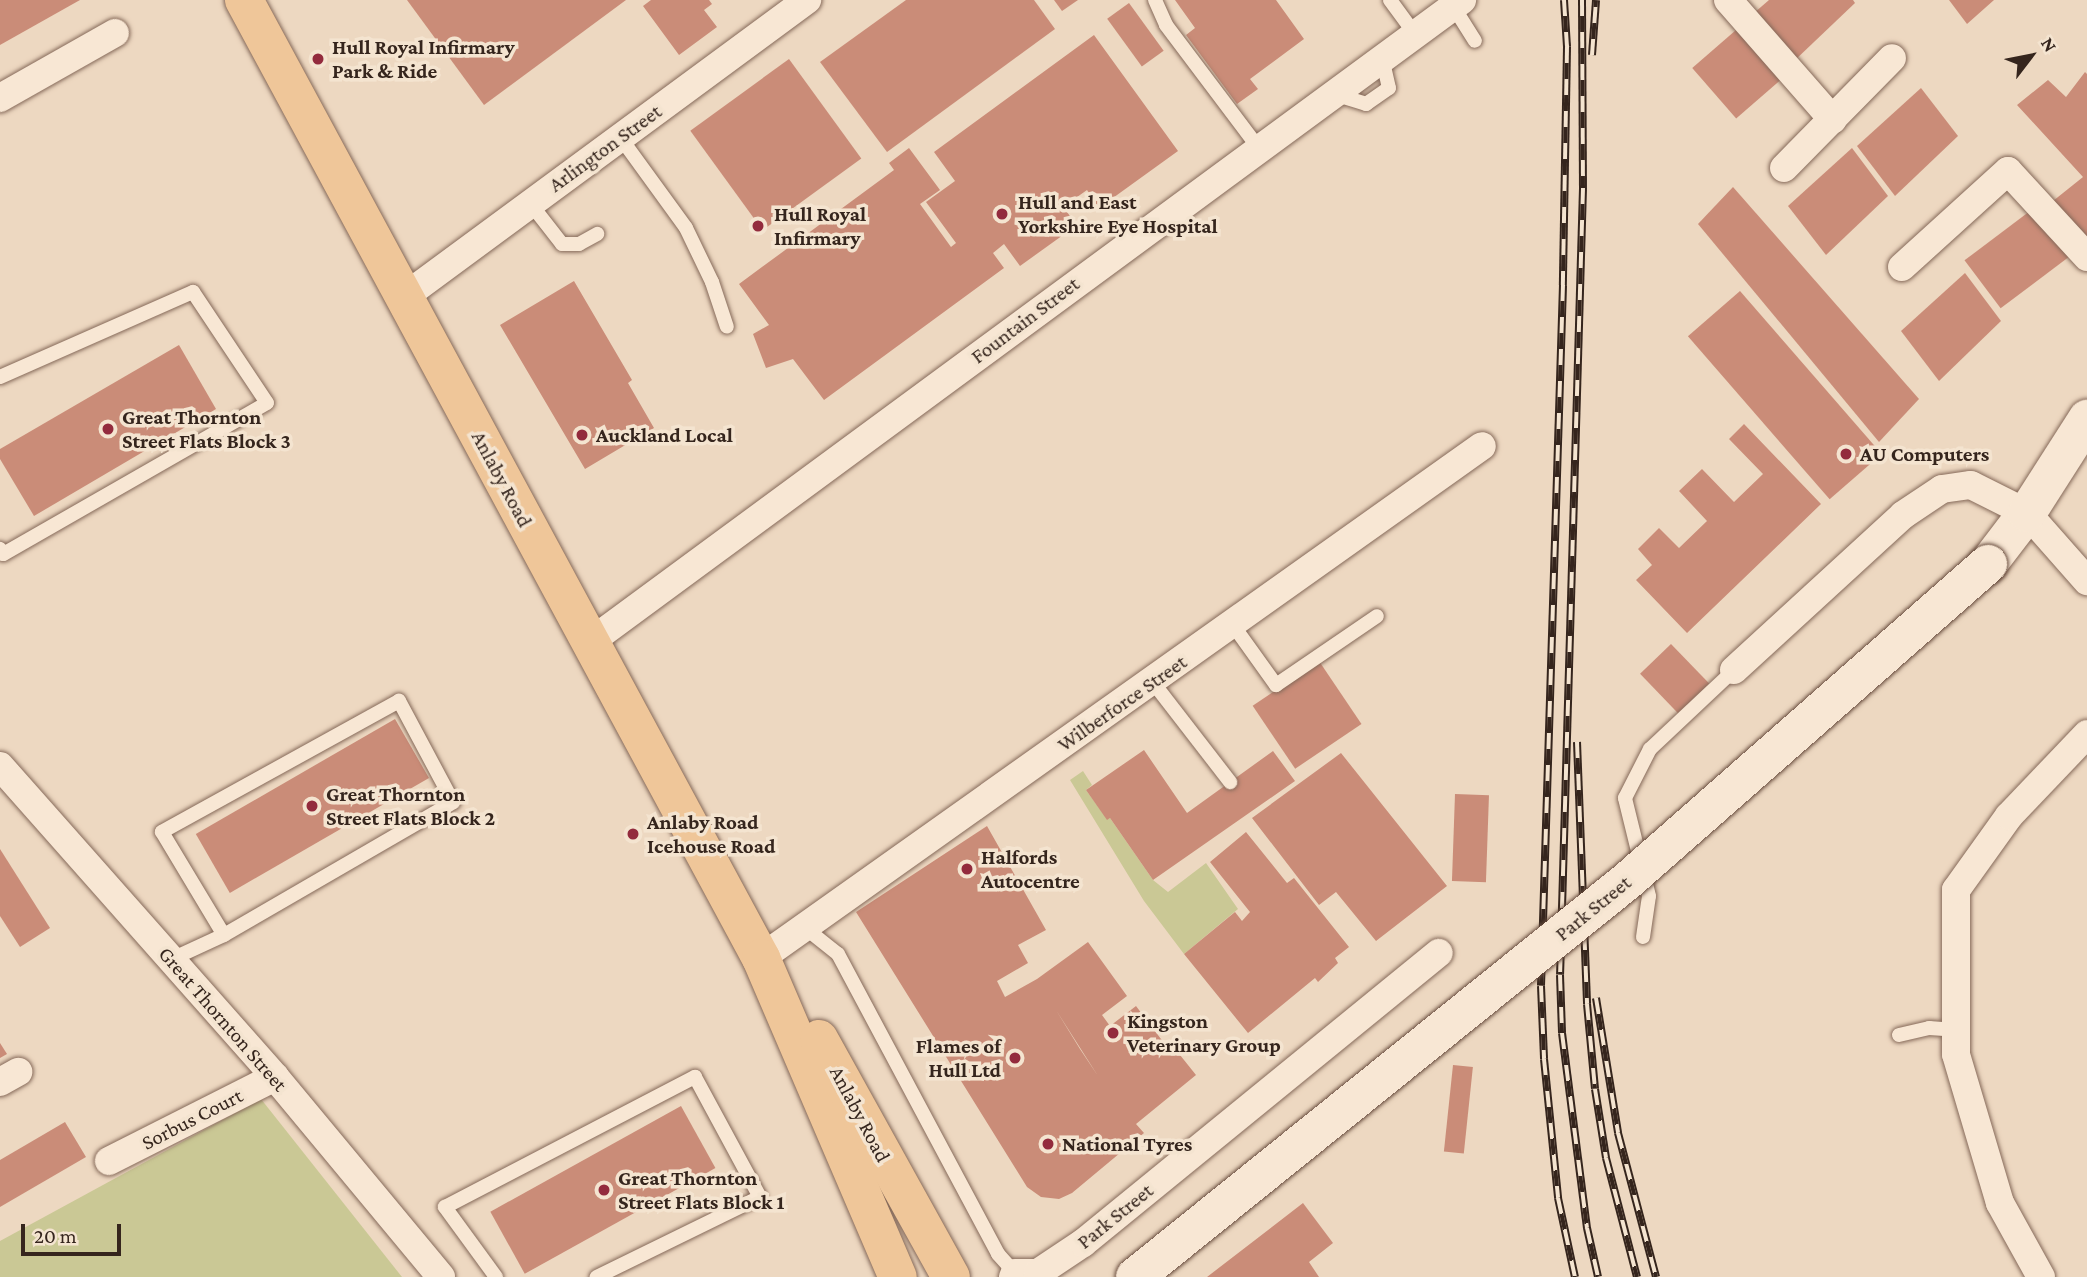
<!DOCTYPE html>
<html>
<head>
<meta charset="utf-8">
<style>
  body { margin:0 }
  #map { position:relative; width:2087px; height:1277px; overflow:hidden; background:#edd8c1; font-family:"Crimson Pro",serif }
  div>[style] { position:absolute }
  [style*='--x'] { left:calc(var(--x)*1px); top:calc(var(--y)*1px); width:calc(var(--w)*1px); rotate:calc(var(--a)*1deg) }
  .green>* { inset:0; background:#cac895 }
  .building>* { inset:0; background:#ca8c78; transform-origin:0 0 }
  .roads { filter:drop-shadow(0 0 2px #856959) drop-shadow(0 0 2px #856959) }
  .lane>* { height:14px; margin:-7px; padding:0 7px; transform-origin:7px; border-radius:7px; background:#f8e7d4 }
  .street>* { height:28px; margin:-14px; padding:0 14px; transform-origin:14px; border-radius:14px; background:#f8e7d4 }
  .secondary>* { height:38px; margin:-19px; padding:0 19px; transform-origin:19px; border-radius:19px; background:#f8e7d4 }
  .primary>* { height:38px; margin:-19px; padding:0 19px; transform-origin:19px; border-radius:19px; background:#efc699 }
  .rail>* { height:8px; margin-top:-4px; transform-origin:0; background:repeating-linear-gradient(90deg,#f4e4d0 0 16px,#35251d 0 32px); box-sizing:border-box; border-block:2px solid #35251d }
  .bridges { filter:drop-shadow(0 0 2px #674b3c) drop-shadow(0 0 2px #674b3c) }
  .secondary-bridge>* { height:38px; margin:-19px; padding:0 19px; transform-origin:19px; border-radius:19px; background:#f8e7d4 }
  .dots>* { width:19px; height:19px; translate:-50% -50%; box-sizing:border-box; border:4px solid #f4e4d0; border-radius:50% }
  span { translate:-50% -50%; white-space:nowrap; text-align:center; line-height:1.15; -webkit-text-stroke:7px #f4e4d0; paint-order:stroke }
  .poi-label { font-size:21px; color:#35251d; font-weight:700 }
  .left { translate:0 -50%; text-align:left }
  .right { translate:-100% -50%; text-align:right }
  .street-label { font-size:21px; color:#35251d }
  .north { position:absolute; left:1996px; top:21px; width:70px; height:70px; -webkit-text-stroke:5px #f4e4d0; paint-order:stroke; rotate:58deg; font-size:19px; font-weight:700; line-height:28px; text-align:center; color:#35251d }
  .north::after { content:''; display:block; margin:auto; width:24px; height:32px; background:#35251d; clip-path:polygon(50% 0,100% 100%,50% 72%,0 100%) }
  .scale { position:absolute; left:21px; top:1224px; width:100px; height:32px; box-sizing:border-box; border:4px solid #35251d; border-top:0; padding-left:9px; font-size:21px; line-height:24px; white-space:nowrap; color:#35251d; -webkit-text-stroke:5px #f4e4d0; paint-order:stroke }
</style>
</head>
<body>
<div id="map">
  <div class="green">
    <div style="clip-path:polygon(1083px 771px,1092px 785px,1086px 790px,1107px 819px,1110px 818px,1153px 880px,1168px 892px,1206px 863px,1238px 909px,1184px 954px,1144px 901px,1070px 780px)"></div>
    <div style="clip-path:polygon(261px 1099px,402px 1277px,0 1277px,0 1241px)"></div>
  </div>
  <div class="building">
    <div style="clip-path:polygon(0 0,80px 0,0 45px)"></div>
    <div style="clip-path:polygon(407px 0,626px 0,484px 105px)"></div>
    <div style="clip-path:polygon(651px 0,709px 0,712px 4px,704px 10px,717px 27px,679px 55px,643px 6px)"></div>
    <div style="clip-path:polygon(906px 0,1034px 0,1055px 29px,887px 152px,820px 62px)"></div>
    <div style="clip-path:polygon(1054px 0,1078px 0,1062px 11px)"></div>
    <div style="clip-path:polygon(1175px 0,1276px 0,1304px 39px,1250px 79px,1258px 89px,1237px 104px,1186px 35px,1195px 28px)"></div>
    <div style="clip-path:polygon(1769px 0,1853px 0,1855px 3px,1793px 62px,1754px 13px)"></div>
    <div style="clip-path:polygon(1949px 0,1994px 0,1967px 24px)"></div>
    <div style="left:1129px;top:3px;width:59px;height:27px;rotate:54deg"></div>
    <div style="left:1736px;top:30px;width:67px;height:58px;rotate:49deg"></div>
    <div style="clip-path:polygon(1094px 35px,1178px 151px,1099px 208px,1087px 190px,1063px 207px,1077px 225px,1020px 266px,1004px 244px,993px 253px,1004px 268px,824px 400px,793px 359px,766px 368px,753px 334px,769px 325px,739px 284px,894px 170px,889px 163px,909px 148px,940px 190px,920px 204px,951px 247px,956px 243px,926px 202px,955px 181px,934px 152px)"></div>
    <div style="left:789px;top:59px;width:123px;height:122px;rotate:54deg"></div>
    <div style="clip-path:polygon(2085px 72px,2087px 74px,2087px 245px,2053px 201px,2083px 177px,2017px 105px,2048px 80px,2066px 97px)"></div>
    <div style="clip-path:polygon(1921px 88px,1958px 136px,1895px 196px,1857px 146px)"></div>
    <div style="clip-path:polygon(1852px 148px,1888px 196px,1826px 255px,1788px 206px)"></div>
    <div style="clip-path:polygon(1733px 187px,1919px 399px,1879px 442px,1698px 224px)"></div>
    <div style="left:2034px;top:208px;width:60px;height:87px;rotate:53deg"></div>
    <div style="clip-path:polygon(1965px 273px,2001px 321px,1939px 381px,1901px 331px)"></div>
    <div style="clip-path:polygon(574px 281px,632px 380px,628px 383px,654px 428px,585px 469px,500px 325px)"></div>
    <div style="left:1740px;top:291px;width:216px;height:69px;rotate:49deg"></div>
    <div style="clip-path:polygon(179px 345px,216px 409px,34px 516px,0 459px,0 449px)"></div>
    <div style="clip-path:polygon(1744px 424px,1821px 504px,1687px 633px,1636px 580px,1652px 565px,1638px 549px,1659px 528px,1679px 548px,1707px 521px,1679px 491px,1702px 469px,1734px 502px,1763px 474px,1729px 439px)"></div>
    <div style="left:1671px;top:644px;width:55px;height:43px;rotate:46deg"></div>
    <div style="left:1319px;top:661px;width:76px;height:80px;rotate:56deg"></div>
    <div style="left:395px;top:719px;width:68px;height:230px;rotate:60deg"></div>
    <div style="clip-path:polygon(1144px 750px,1187px 813px,1273px 751px,1295px 781px,1153px 880px,1110px 818px,1107px 820px,1086px 790px)"></div>
    <div style="clip-path:polygon(1341px 753px,1447px 886px,1376px 941px,1336px 892px,1319px 905px,1252px 818px)"></div>
    <div style="left:1455px;top:794px;width:34px;height:87px;rotate:2deg"></div>
    <div style="clip-path:polygon(evenodd,987px 826px,1046px 930px,1018px 945px,1028px 963px,997px 981px,1005px 997px,1037px 979px,1088px 942px,1127px 996px,1102px 1015px,1110px 1026px,1136px 1006px,1164px 1043px,1168px 1040px,1196px 1075px,1136px 1124px,1144px 1133px,1072px 1193px,1059px 1199px,1041px 1197px,1027px 1187px,856px 912px,987px 826px,1056px 1010px,1098px 1076px,1080px 1049px,1056px 1010px)"></div>
    <div style="clip-path:polygon(1246px 832px,1287px 883px,1294px 878px,1349px 947px,1335px 958px,1338px 963px,1318px 982px,1315px 978px,1248px 1033px,1184px 954px,1235px 912px,1242px 921px,1250px 912px,1210px 862px)"></div>
    <div style="clip-path:polygon(0 849px,50px 928px,20px 947px,0 916px)"></div>
    <div style="clip-path:polygon(0 1043px,7px 1054px,0 1058px)"></div>
    <div style="left:1453px;top:1065px;width:20px;height:87px;rotate:6deg"></div>
    <div style="left:681px;top:1106px;width:71px;height:218px;rotate:61deg"></div>
    <div style="clip-path:polygon(65px 1122px,86px 1157px,0 1207px,0 1160px)"></div>
    <div style="clip-path:polygon(1303px 1203px,1333px 1243px,1309px 1262px,1319px 1277px,1207px 1277px)"></div>
  </div>
  <div class="roads">
    <div class="lane">
      <div style="--x:1155;--y:0;--w:27;--a:66"></div>
      <div style="--x:1166;--y:25;--w:153;--a:53"></div>
      <div style="--x:1390;--y:0;--w:42;--a:53.7"></div>
      <div style="--x:1453;--y:6;--w:41;--a:57.8"></div>
      <div style="--x:1334;--y:94;--w:34;--a:17"></div>
      <div style="--x:1366;--y:104;--w:28;--a:-35"></div>
      <div style="--x:1389;--y:88;--w:32;--a:-103"></div>
      <div style="--x:620;--y:137;--w:112;--a:54"></div>
      <div style="--x:686;--y:228;--w:60;--a:64.3"></div>
      <div style="--x:712;--y:282;--w:47;--a:71.6"></div>
      <div style="--x:530;--y:203;--w:52;--a:52"></div>
      <div style="--x:562;--y:244;--w:17;--a:0"></div>
      <div style="--x:579;--y:244;--w:21;--a:-29"></div>
      <div style="--x:0;--y:377;--w:211;--a:-23.8"></div>
      <div style="--x:193;--y:292;--w:133;--a:56.3"></div>
      <div style="--x:267;--y:403;--w:304;--a:150.2"></div>
      <div style="--x:3;--y:554;--w:6;--a:-121"></div>
      <div style="--x:1233;--y:625;--w:74;--a:54.4"></div>
      <div style="--x:1276;--y:685;--w:122;--a:-34.3"></div>
      <div style="--x:1152;--y:681;--w:128;--a:52.3"></div>
      <div style="--x:804;--y:927;--w:43;--a:38.5"></div>
      <div style="--x:838;--y:954;--w:340;--a:61.9"></div>
      <div style="--x:998;--y:1254;--w:25;--a:48"></div>
      <div style="--x:1643;--y:937;--w:41;--a:-81.7"></div>
      <div style="--x:1649;--y:896;--w:101;--a:-103.8"></div>
      <div style="--x:1625;--y:798;--w:55;--a:-63"></div>
      <div style="--x:1650;--y:749;--w:115;--a:-43.2"></div>
      <div style="--x:172;--y:959;--w:57;--a:-24.8"></div>
      <div style="--x:224;--y:935;--w:265;--a:-30.1"></div>
      <div style="--x:453;--y:802;--w:115;--a:-118.1"></div>
      <div style="--x:399;--y:701;--w:271;--a:151.1"></div>
      <div style="--x:162;--y:832;--w:120;--a:59"></div>
      <div style="--x:1899;--y:1035;--w:31;--a:-13"></div>
      <div style="--x:1929;--y:1028;--w:27;--a:4"></div>
      <div style="--x:496;--y:1277;--w:87;--a:-126.1"></div>
      <div style="--x:445;--y:1207;--w:282;--a:-27.5"></div>
      <div style="--x:695;--y:1077;--w:136;--a:61.6"></div>
      <div style="--x:760;--y:1197;--w:182;--a:153.9"></div>
    </div>
    <div class="street">
      <div style="--x:1728;--y:0;--w:159;--a:48.8"></div>
      <div style="--x:0;--y:98;--w:132;--a:-29.5"></div>
      <div style="--x:1784;--y:168;--w:154;--a:-45.5"></div>
      <div style="--x:1902;--y:267;--w:143;--a:-42.2"></div>
      <div style="--x:2008;--y:171;--w:117;--a:47.4"></div>
      <div style="--x:404;--y:297;--w:501;--a:-36.39"></div>
      <div style="--x:590;--y:642;--w:1083;--a:-36.36"></div>
      <div style="--x:1734;--y:670;--w:229;--a:-42.5"></div>
      <div style="--x:1903;--y:515;--w:47;--a:-33.7"></div>
      <div style="--x:1942;--y:489;--w:29;--a:-8"></div>
      <div style="--x:1971;--y:485;--w:63;--a:26.6"></div>
      <div style="--x:2027;--y:513;--w:91;--a:48.6"></div>
      <div style="--x:0;--y:766;--w:415;--a:48.5"></div>
      <div style="--x:275;--y:1077;--w:260;--a:50.3"></div>
      <div style="--x:761;--y:958;--w:884;--a:-35.38"></div>
      <div style="--x:0;--y:1082;--w:21;--a:-29"></div>
      <div style="--x:109;--y:1161;--w:186;--a:-26.8"></div>
      <div style="--x:1013;--y:1277;--w:4;--a:-63"></div>
      <div style="--x:1015;--y:1273;--w:23;--a:0"></div>
      <div style="--x:1038;--y:1273;--w:54;--a:-33.7"></div>
      <div style="--x:1083;--y:1243;--w:459;--a:-39.2"></div>
      <div style="--x:2041;--y:1277;--w:85;--a:-119"></div>
      <div style="--x:2000;--y:1203;--w:155;--a:-106.5"></div>
      <div style="--x:1956;--y:1054;--w:164;--a:-90"></div>
      <div style="--x:1956;--y:890;--w:91;--a:-54.4"></div>
      <div style="--x:2009;--y:816;--w:113;--a:-46.4"></div>
    </div>
    <div class="secondary">
      <div style="--x:1988;--y:564;--w:64;--a:-52.6"></div>
      <div style="--x:2027;--y:513;--w:112;--a:-57.4"></div>
    </div>
    <div class="primary">
      <div style="--x:244;--y:0;--w:1089;--a:61.65"></div>
      <div style="--x:761;--y:958;--w:347;--a:66.8"></div>
      <div style="--x:819;--y:1039;--w:272;--a:61"></div>
    </div>
  </div>
  <div class="rail">
    <div style="--x:1564;--y:0;--w:47;--a:86.3"></div>
    <div style="--x:1567;--y:47;--w:238;--a:91"></div>
    <div style="--x:1563;--y:285;--w:701;--a:91.8"></div>
    <div style="--x:1541;--y:986;--w:73;--a:87.6"></div>
    <div style="--x:1544;--y:1059;--w:140;--a:84.2"></div>
    <div style="--x:1558;--y:1198;--w:81;--a:77.9"></div>
    <div style="--x:1582;--y:0;--w:188;--a:89.7"></div>
    <div style="--x:1583;--y:188;--w:787;--a:91.67"></div>
    <div style="--x:1560;--y:975;--w:58;--a:88"></div>
    <div style="--x:1562;--y:1033;--w:197;--a:82.7"></div>
    <div style="--x:1587;--y:1228;--w:50;--a:77.3"></div>
    <div style="--x:1592;--y:55;--w:55;--a:-85.8"></div>
    <div style="--x:1577;--y:742;--w:262;--a:87.8"></div>
    <div style="--x:1587;--y:1004;--w:85;--a:84.6"></div>
    <div style="--x:1595;--y:1089;--w:70;--a:80.9"></div>
    <div style="--x:1606;--y:1158;--w:123;--a:75.4"></div>
    <div style="--x:1596;--y:998;--w:137;--a:80.7"></div>
    <div style="--x:1618;--y:1133;--w:149;--a:75.2"></div>
  </div>
  <div class="bridges">
    <div class="secondary-bridge">
      <div style="--x:1135;--y:1277;--w:630;--a:-38.82"></div>
      <div style="--x:1626;--y:882;--w:482;--a:-41.3"></div>
    </div>
  </div>
  <div class="dots">
    <div style="left:318px;top:59px;background:#932b3d"></div>
    <div style="left:1002px;top:214px;background:#932b3d"></div>
    <div style="left:758px;top:226px;background:#932b3d"></div>
    <div style="left:108px;top:429px;background:#932b3d"></div>
    <div style="left:582px;top:435px;background:#932b3d"></div>
    <div style="left:1846px;top:454px;background:#932b3d"></div>
    <div style="left:312px;top:806px;background:#932b3d"></div>
    <div style="left:633px;top:834px;background:#932b3d"></div>
    <div style="left:967px;top:869px;background:#932b3d"></div>
    <div style="left:1113px;top:1033px;background:#932b3d"></div>
    <div style="left:1015px;top:1058px;background:#932b3d"></div>
    <div style="left:1048px;top:1144px;background:#932b3d"></div>
    <div style="left:604px;top:1190px;background:#932b3d"></div>
  </div>
  <div class="poi-label">
    <span class="left" style="left:332px;top:59px">Hull Royal Infirmary<br>Park &amp; Ride</span>
    <span class="left" style="left:1018px;top:214px">Hull and East<br>Yorkshire Eye Hospital</span>
    <span class="left" style="left:774px;top:226px">Hull Royal<br>Infirmary</span>
    <span class="left" style="left:122px;top:429px">Great Thornton<br>Street Flats Block 3</span>
    <span class="left" style="left:596px;top:435px">Auckland Local</span>
    <span class="left" style="left:1860px;top:454px">AU Computers</span>
    <span class="left" style="left:326px;top:806px">Great Thornton<br>Street Flats Block 2</span>
    <span class="left" style="left:647px;top:834px">Anlaby Road<br>Icehouse Road</span>
    <span class="left" style="left:981px;top:869px">Halfords<br>Autocentre</span>
    <span class="left" style="left:1127px;top:1033px">Kingston<br>Veterinary Group</span>
    <span class="right" style="left:1001px;top:1058px">Flames of<br>Hull Ltd</span>
    <span class="left" style="left:1062px;top:1144px">National Tyres</span>
    <span class="left" style="left:618px;top:1190px">Great Thornton<br>Street Flats Block 1</span>
  </div>
  <div class="street-label">
    <span style="left:605px;top:148px;rotate:-36deg">Arlington Street</span>
    <span style="left:1025px;top:320px;rotate:-37deg">Fountain Street</span>
    <span style="left:502px;top:479px;rotate:62deg">Anlaby Road</span>
    <span style="left:1122px;top:703px;rotate:-35deg">Wilberforce Street</span>
    <span style="left:1593px;top:908px;rotate:-39deg">Park Street</span>
    <span style="left:223px;top:1019px;rotate:49deg">Great Thornton Street</span>
    <span style="left:860px;top:1114px;rotate:62deg">Anlaby Road</span>
    <span style="left:192px;top:1119px;rotate:-27deg">Sorbus Court</span>
    <span style="left:1115px;top:1216px;rotate:-39deg">Park Street</span>
  </div>
  <div class="north">N</div>
  <div class="scale">20 m</div>
</div>
</body>
</html>
